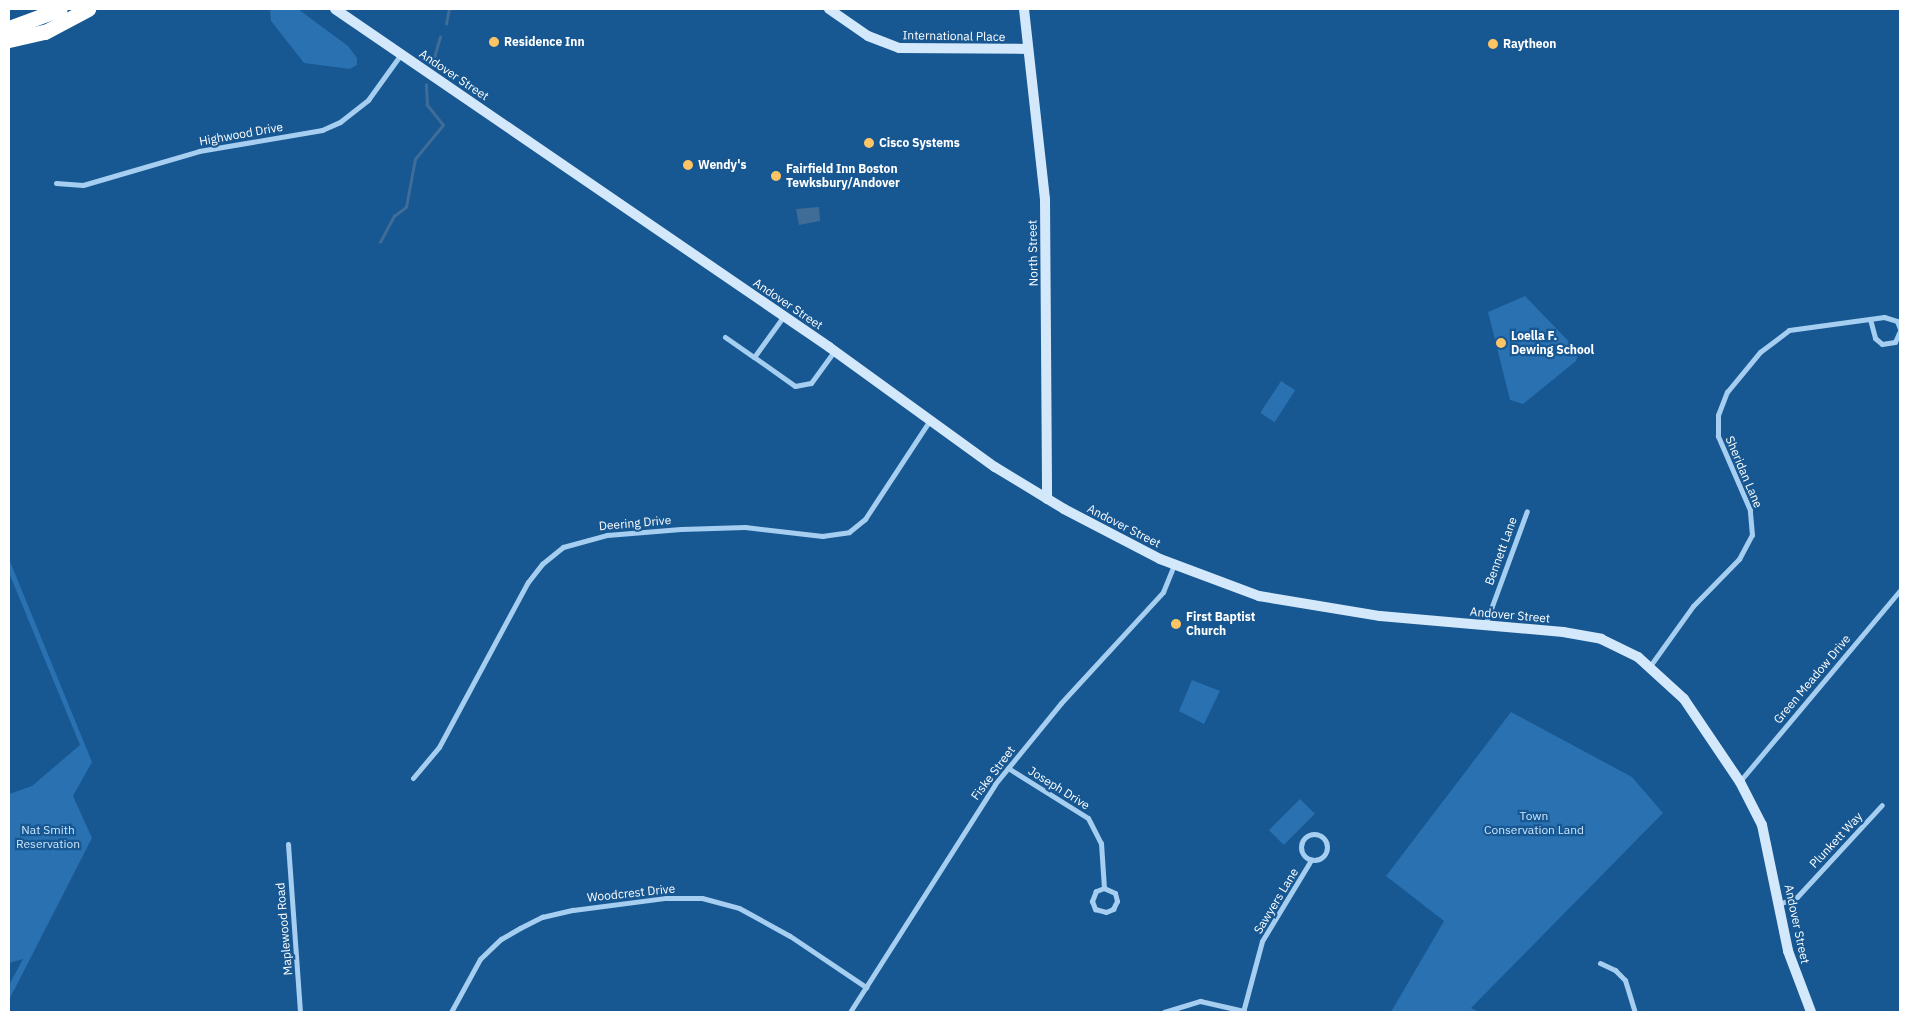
<!DOCTYPE html>
<html>
<head>
<meta charset="utf-8">
<style>
  body { margin:0 }
  #map { position:relative; width:1909px; height:1021px; overflow:hidden; background:#175792; font-family:"IBM Plex Sans",sans-serif }
  div>[style] { position:absolute }
  [style*='--x'] { left:calc(var(--x)*1px); top:calc(var(--y)*1px); width:calc(var(--w)*1px); rotate:calc(var(--a)*1deg) }
  .green>* { inset:0; background:#2971b1; transform-origin:0 0 }
  .water>* { inset:0; background:#3f6d98 }
  .stream>* { height:2.5px; margin:-1.25px; padding:0 1.25px; transform-origin:1.25px; border-radius:1.25px; background:#3f6d98 }
  .minor>* { height:5px; margin:-2.5px; padding:0 2.5px; transform-origin:2.5px; border-radius:2.5px; background:#a5cef0 }
  .minor>.ring { margin:-2.5px; padding:0; box-sizing:content-box; background:none; border:5px solid #a5cef0; border-radius:50% }
  .secondary>* { height:10px; margin:-5px; padding:0 5px; transform-origin:5px; border-radius:5px; background:#d3e8fb }
  .motorway>* { height:15px; margin:-7.5px; padding:0 7.5px; transform-origin:7.5px; border-radius:7.5px; background:#fff }
  .dots>* { width:14px; height:14px; translate:-50% -50%; box-sizing:border-box; border:2px solid #175792; border-radius:50% }
  span { translate:-50% -50%; white-space:nowrap; text-align:center; line-height:1.15; -webkit-text-stroke:4.5px #175792; paint-order:stroke }
  .street-label { font-size:12px; color:#fff }
  .poi-label { font-size:12px; color:#fff; font-weight:700 }
  .left { translate:0 -50%; text-align:left }
  .park-label { font-size:12px; color:#cce6fc }
  .frame { position:absolute; inset:0; border:10px solid #fff; pointer-events:none }
</style>
</head>
<body>
<div id="map">
  <div class="green">
    <div style="clip-path:polygon(270px 9px,298px 9px,348px 46px,357px 58px,357px 65px,350px 69px,304px 63px,271px 21px)"></div>
    <div style="clip-path:polygon(1525px 296px,1579px 352px,1576px 361px,1523px 404px,1510px 400px,1488px 312px)"></div>
    <div style="left:1281px;top:381px;width:17px;height:38px;rotate:33deg"></div>
    <div style="clip-path:polygon(9px 559px,92px 762px,73px 796px,92px 838px,9px 1000px,9px 985px,23px 959px,9px 963px,9px 794px,32px 786px,80px 745px,9px 573px)"></div>
    <div style="clip-path:polygon(1192px 680px,1220px 691px,1204px 724px,1179px 711px)"></div>
    <div style="clip-path:polygon(1511px 712px,1632px 777px,1663px 813px,1471px 1008px,1479px 1012px,1391px 1012px,1444px 921px,1386px 876px)"></div>
    <div style="left:1300px;top:799px;width:21px;height:44px;rotate:45deg"></div>
  </div>
  <div class="water">
    <div style="clip-path:polygon(819px 207px,820px 221px,799px 225px,796px 209px)"></div>
  </div>
  <div class="stream">
    <div style="--x:446;--y:24;--w:15;--a:-79"></div>
    <div style="--x:433;--y:61;--w:25;--a:-74"></div>
    <div style="--x:380;--y:242;--w:30;--a:-62"></div>
    <div style="--x:394;--y:216;--w:15;--a:-37"></div>
    <div style="--x:406;--y:207;--w:49;--a:-79.4"></div>
    <div style="--x:415;--y:159;--w:44;--a:-50.5"></div>
    <div style="--x:443;--y:125;--w:26;--a:-129"></div>
    <div style="--x:427;--y:105;--w:20;--a:-93"></div>
  </div>
  <div class="minor">
    <div style="--x:56;--y:183;--w:27;--a:4"></div>
    <div style="--x:83;--y:185;--w:121;--a:-16.3"></div>
    <div style="--x:199;--y:151;--w:125;--a:-9.7"></div>
    <div style="--x:322;--y:130;--w:20;--a:-24"></div>
    <div style="--x:340;--y:122;--w:36;--a:-38"></div>
    <div style="--x:368;--y:100;--w:57;--a:-54.3"></div>
    <div style="--x:783;--y:317;--w:49;--a:125.9"></div>
    <div style="--x:754;--y:357;--w:50;--a:35.3"></div>
    <div style="--x:795;--y:386;--w:16;--a:-11"></div>
    <div style="--x:811;--y:383;--w:39;--a:-54"></div>
    <div style="--x:1870;--y:319;--w:20;--a:75"></div>
    <div style="--x:1875;--y:338;--w:9;--a:41"></div>
    <div style="--x:1882;--y:344;--w:13;--a:-9"></div>
    <div style="--x:1895;--y:342;--w:12;--a:-66"></div>
    <div style="--x:725;--y:337;--w:35;--a:35"></div>
    <div style="--x:1485;--y:625;--w:121;--a:-69.8"></div>
    <div style="--x:1650;--y:666;--w:74;--a:-54.4"></div>
    <div style="--x:1693;--y:606;--w:66;--a:-45.6"></div>
    <div style="--x:1739;--y:559;--w:27;--a:-62"></div>
    <div style="--x:1752;--y:535;--w:25;--a:-95"></div>
    <div style="--x:1750;--y:510;--w:81;--a:-113.4"></div>
    <div style="--x:1718;--y:436;--w:21;--a:-90"></div>
    <div style="--x:1718;--y:415;--w:25;--a:-69"></div>
    <div style="--x:1727;--y:392;--w:52;--a:-50.5"></div>
    <div style="--x:1760;--y:352;--w:36;--a:-37"></div>
    <div style="--x:1789;--y:330;--w:96;--a:-7.8"></div>
    <div style="--x:1884;--y:317;--w:14;--a:17"></div>
    <div style="--x:1897;--y:321;--w:9;--a:69"></div>
    <div style="--x:1008;--y:768;--w:94;--a:32"></div>
    <div style="--x:1088;--y:818;--w:28;--a:63"></div>
    <div style="--x:1101;--y:843;--w:45;--a:86.2"></div>
    <div style="--x:1104;--y:888;--w:9;--a:159"></div>
    <div style="--x:1096;--y:891;--w:11;--a:112"></div>
    <div style="--x:1092;--y:901;--w:9;--a:69"></div>
    <div style="--x:1095;--y:909;--w:11;--a:15"></div>
    <div style="--x:1106;--y:912;--w:8;--a:-23"></div>
    <div style="--x:1113;--y:909;--w:9;--a:-63"></div>
    <div style="--x:1117;--y:901;--w:8;--a:-104"></div>
    <div style="--x:1115;--y:893;--w:12;--a:-156"></div>
    <div style="--x:413;--y:778;--w:40;--a:-50"></div>
    <div style="--x:439;--y:747;--w:187;--a:-61.7"></div>
    <div style="--x:528;--y:582;--w:23;--a:-52"></div>
    <div style="--x:542;--y:564;--w:27;--a:-39"></div>
    <div style="--x:563;--y:547;--w:46;--a:-15.3"></div>
    <div style="--x:607;--y:535;--w:74;--a:-4.6"></div>
    <div style="--x:681;--y:529;--w:64;--a:-1.8"></div>
    <div style="--x:745;--y:527;--w:78;--a:6.7"></div>
    <div style="--x:822;--y:536;--w:27;--a:-8"></div>
    <div style="--x:849;--y:532;--w:21;--a:-39"></div>
    <div style="--x:865;--y:519;--w:118;--a:-56.7"></div>
    <div style="--x:1740;--y:781;--w:249;--a:-50"></div>
    <div class="ring" style="left:1301px;top:834px;width:21px;height:21px"></div>
    <div style="--x:288;--y:844;--w:168;--a:85.9"></div>
    <div style="--x:1779;--y:904;--w:19;--a:-21"></div>
    <div style="--x:1797;--y:897;--w:125;--a:-47.3"></div>
    <div style="--x:1600;--y:963;--w:17;--a:25"></div>
    <div style="--x:1615;--y:970;--w:14;--a:45"></div>
    <div style="--x:1625;--y:980;--w:34;--a:73"></div>
    <div style="--x:451;--y:1012;--w:60;--a:-61.3"></div>
    <div style="--x:480;--y:959;--w:29;--a:-44"></div>
    <div style="--x:501;--y:939;--w:22;--a:-30"></div>
    <div style="--x:520;--y:928;--w:25;--a:-27"></div>
    <div style="--x:542;--y:917;--w:32;--a:-13"></div>
    <div style="--x:573;--y:910;--w:94;--a:-7.4"></div>
    <div style="--x:666;--y:898;--w:36;--a:0"></div>
    <div style="--x:702;--y:898;--w:38;--a:15"></div>
    <div style="--x:739;--y:908;--w:58;--a:28.8"></div>
    <div style="--x:790;--y:936;--w:92;--a:33.9"></div>
    <div style="--x:850;--y:1012;--w:270;--a:-57.5"></div>
    <div style="--x:995;--y:784;--w:104;--a:-50.8"></div>
    <div style="--x:1061;--y:703;--w:151;--a:-47.4"></div>
    <div style="--x:1163;--y:592;--w:29;--a:-68"></div>
    <div style="--x:1164;--y:1012;--w:38;--a:-17"></div>
    <div style="--x:1200;--y:1001;--w:45;--a:12.8"></div>
    <div style="--x:1243;--y:1012;--w:73;--a:-75"></div>
    <div style="--x:1262;--y:941;--w:95;--a:-58.8"></div>
  </div>
  <div class="secondary">
    <div style="--x:335;--y:9;--w:599;--a:34.38"></div>
    <div style="--x:829;--y:347;--w:205;--a:35.9"></div>
    <div style="--x:995;--y:467;--w:81;--a:31.3"></div>
    <div style="--x:1064;--y:509;--w:108;--a:27.5"></div>
    <div style="--x:1160;--y:559;--w:106;--a:20.5"></div>
    <div style="--x:1259;--y:596;--w:123;--a:9.4"></div>
    <div style="--x:1380;--y:616;--w:184;--a:5"></div>
    <div style="--x:1563;--y:632;--w:39;--a:10"></div>
    <div style="--x:1601;--y:639;--w:41;--a:25.9"></div>
    <div style="--x:1638;--y:657;--w:62;--a:42.4"></div>
    <div style="--x:1684;--y:699;--w:100;--a:56"></div>
    <div style="--x:1740;--y:782;--w:48;--a:62.9"></div>
    <div style="--x:1762;--y:825;--w:129;--a:78.3"></div>
    <div style="--x:1788;--y:951;--w:65;--a:69.3"></div>
    <div style="--x:829;--y:9;--w:47;--a:34.7"></div>
    <div style="--x:868;--y:36;--w:33;--a:21"></div>
    <div style="--x:899;--y:48;--w:129;--a:0.4"></div>
    <div style="--x:1024;--y:9;--w:191;--a:83.7"></div>
    <div style="--x:1045;--y:199;--w:300;--a:89.6"></div>
  </div>
  <div class="motorway">
    <div style="--x:9;--y:28;--w:54;--a:-20.4"></div>
    <div style="--x:9;--y:40;--w:37;--a:-13"></div>
    <div style="--x:45;--y:32;--w:49;--a:-28.1"></div>
  </div>
  <div class="dots">
    <div style="left:494px;top:42px;background:#ffc565"></div>
    <div style="left:1493px;top:44px;background:#ffc565"></div>
    <div style="left:869px;top:143px;background:#ffc565"></div>
    <div style="left:688px;top:165px;background:#ffc565"></div>
    <div style="left:776px;top:176px;background:#ffc565"></div>
    <div style="left:1501px;top:343px;background:#ffc565"></div>
    <div style="left:1176px;top:624px;background:#ffc565"></div>
  </div>
  <div class="street-label">
    <span style="left:954px;top:36px;rotate:1deg">International Place</span>
    <span style="left:454px;top:75px;rotate:34deg">Andover Street</span>
    <span style="left:241px;top:134px;rotate:-10deg">Highwood Drive</span>
    <span style="left:1033px;top:253px;rotate:-91deg">North Street</span>
    <span style="left:788px;top:304px;rotate:34deg">Andover Street</span>
    <span style="left:1744px;top:472px;rotate:67deg">Sheridan Lane</span>
    <span style="left:635px;top:523px;rotate:-5deg">Deering Drive</span>
    <span style="left:1124px;top:526px;rotate:27deg">Andover Street</span>
    <span style="left:1501px;top:551px;rotate:-70deg">Bennett Lane</span>
    <span style="left:1510px;top:615px;rotate:5deg">Andover Street</span>
    <span style="left:1812px;top:679px;rotate:-50deg">Green Meadow Drive</span>
    <span style="left:993px;top:773px;rotate:-53deg">Fiske Street</span>
    <span style="left:1059px;top:788px;rotate:32deg">Joseph Drive</span>
    <span style="left:1836px;top:840px;rotate:-47deg">Plunkett Way</span>
    <span style="left:631px;top:893px;rotate:-6deg">Woodcrest Drive</span>
    <span style="left:1276px;top:901px;rotate:-59deg">Sawyers Lane</span>
    <span style="left:1797px;top:924px;rotate:78deg">Andover Street</span>
    <span style="left:284px;top:929px;rotate:-95deg">Maplewood Road</span>
  </div>
  <div class="poi-label">
    <span class="left" style="left:504px;top:42px">Residence Inn</span>
    <span class="left" style="left:1503px;top:44px">Raytheon</span>
    <span class="left" style="left:879px;top:143px">Cisco Systems</span>
    <span class="left" style="left:698px;top:165px">Wendy's</span>
    <span class="left" style="left:786px;top:176px">Fairfield Inn Boston<br>Tewksbury/Andover</span>
    <span class="left" style="left:1511px;top:343px">Loella F.<br>Dewing School</span>
    <span class="left" style="left:1186px;top:624px">First Baptist<br>Church</span>
  </div>
  <div class="park-label">
    <span style="left:1534px;top:823px">Town<br>Conservation Land</span>
    <span style="left:48px;top:837px">Nat Smith<br>Reservation</span>
  </div>
  <div class="frame"></div>
</div>
</body>
</html>
